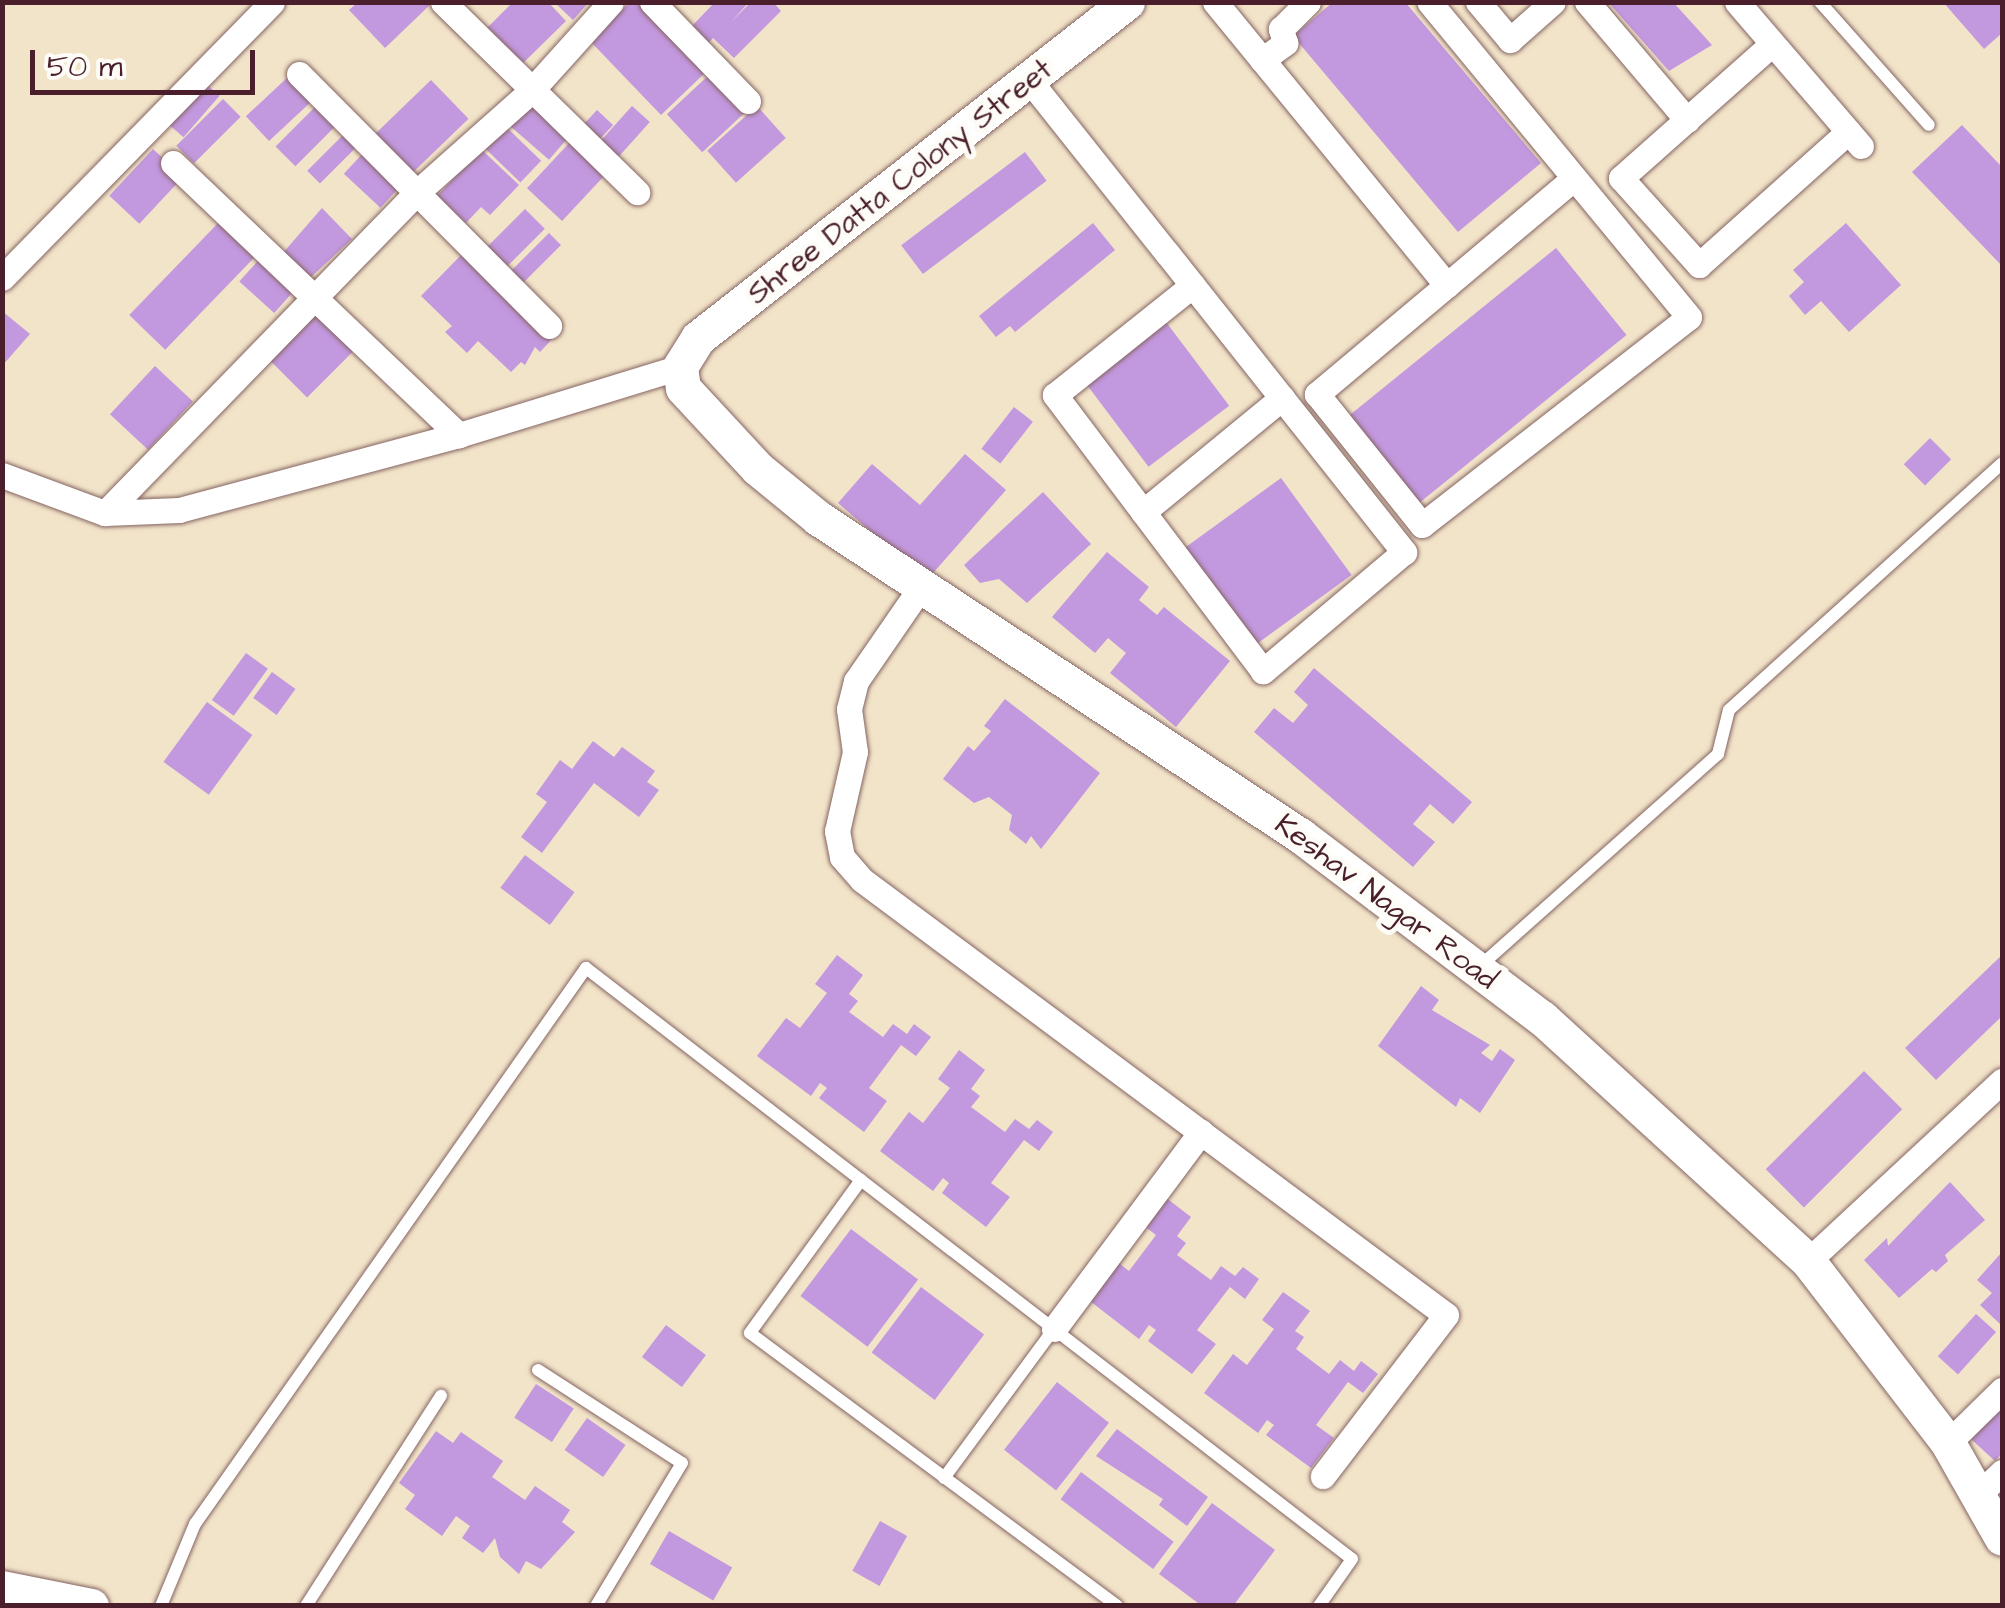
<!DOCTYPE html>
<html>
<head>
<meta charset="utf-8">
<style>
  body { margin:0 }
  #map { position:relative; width:2005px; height:1608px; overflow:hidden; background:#f2e4c9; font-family:"Architects Daughter",sans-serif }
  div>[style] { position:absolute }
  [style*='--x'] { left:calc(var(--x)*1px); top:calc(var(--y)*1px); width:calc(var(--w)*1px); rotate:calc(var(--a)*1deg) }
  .building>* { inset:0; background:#c298de; transform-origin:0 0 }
  .roads { filter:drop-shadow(0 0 2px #856462) drop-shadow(0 0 2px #856462) }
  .lane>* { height:12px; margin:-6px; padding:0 6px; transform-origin:6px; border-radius:6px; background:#fff }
  .street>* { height:25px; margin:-12.5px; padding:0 12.5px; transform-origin:12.5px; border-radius:12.5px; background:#fff }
  .secondary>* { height:35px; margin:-17.5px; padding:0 17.5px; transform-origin:17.5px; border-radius:17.5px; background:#fff }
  span { translate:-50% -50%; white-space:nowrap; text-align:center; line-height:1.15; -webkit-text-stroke:10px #fdfcf7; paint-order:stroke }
  .street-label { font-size:30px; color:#4a1f2b }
  .frame { position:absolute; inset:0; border:5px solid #4a1f2b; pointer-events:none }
  .scale { position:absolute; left:30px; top:50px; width:225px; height:45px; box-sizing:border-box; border:5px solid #4a1f2b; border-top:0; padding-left:12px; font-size:30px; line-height:35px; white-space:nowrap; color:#4a1f2b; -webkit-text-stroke:8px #fdfcf7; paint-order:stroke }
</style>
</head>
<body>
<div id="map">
  <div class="building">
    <div style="clip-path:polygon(358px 2px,433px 2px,385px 48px,349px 10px)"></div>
    <div style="clip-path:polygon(513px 2px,548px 2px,566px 21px,517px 69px,482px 33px)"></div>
    <div style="clip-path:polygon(554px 2px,589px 2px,573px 20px)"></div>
    <div style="clip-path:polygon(630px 2px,643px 2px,708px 70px,661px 115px,590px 41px)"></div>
    <div style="clip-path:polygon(715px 2px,749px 2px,731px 22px,751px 2px,773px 2px,781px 11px,734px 58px,713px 38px,706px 46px,689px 29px)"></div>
    <div style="clip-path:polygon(1333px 2px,1405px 2px,1541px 163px,1458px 232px,1293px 36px)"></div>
    <div style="clip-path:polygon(1608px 2px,1673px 2px,1712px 45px,1669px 71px)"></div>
    <div style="clip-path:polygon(1943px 2px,2002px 2px,2002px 33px,1984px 49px)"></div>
    <div style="left:710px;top:74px;width:52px;height:59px;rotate:47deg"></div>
    <div style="left:289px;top:76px;width:34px;height:59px;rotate:47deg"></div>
    <div style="left:431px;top:80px;width:54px;height:81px;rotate:46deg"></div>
    <div style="left:206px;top:84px;width:18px;height:55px;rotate:41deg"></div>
    <div style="left:223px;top:99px;width:25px;height:66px;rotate:45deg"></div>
    <div style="left:528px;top:103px;width:53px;height:29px;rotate:41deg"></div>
    <div style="left:318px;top:104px;width:28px;height:60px;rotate:45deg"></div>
    <div style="left:632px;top:106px;width:24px;height:52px;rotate:42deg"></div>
    <div style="left:757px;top:106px;width:43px;height:67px;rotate:48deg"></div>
    <div style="left:597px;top:110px;width:22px;height:28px;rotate:43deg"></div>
    <div style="left:503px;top:124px;width:53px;height:30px;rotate:44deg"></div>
    <div style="clip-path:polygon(1962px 125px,2002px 167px,2002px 266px,1912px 172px)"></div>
    <div style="left:344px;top:134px;width:18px;height:52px;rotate:45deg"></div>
    <div style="left:572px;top:140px;width:48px;height:66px;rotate:43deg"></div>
    <div style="left:153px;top:149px;width:41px;height:64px;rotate:43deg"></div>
    <div style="clip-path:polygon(481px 149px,519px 185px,490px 215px,481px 207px,466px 223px,437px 196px)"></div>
    <div style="left:365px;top:151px;width:50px;height:31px;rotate:43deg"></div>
    <div style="left:1025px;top:152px;width:36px;height:155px;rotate:53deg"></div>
    <div style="clip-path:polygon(322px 208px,352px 239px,310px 278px,282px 254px)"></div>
    <div style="left:525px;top:209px;width:28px;height:64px;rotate:45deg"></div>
    <div style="left:223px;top:218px;width:50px;height:135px;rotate:44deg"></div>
    <div style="clip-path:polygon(1093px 223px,1115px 250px,1015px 332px,1010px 326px,996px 337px,979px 316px)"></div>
    <div style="clip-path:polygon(1846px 223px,1901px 285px,1849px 332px,1821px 301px,1805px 315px,1789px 296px,1804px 282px,1793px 270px)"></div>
    <div style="left:549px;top:233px;width:17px;height:64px;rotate:45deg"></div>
    <div style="left:1556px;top:248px;width:112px;height:272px;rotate:51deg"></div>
    <div style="clip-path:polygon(464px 252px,554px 337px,540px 352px,535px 347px,525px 365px,521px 362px,511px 372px,478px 341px,467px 353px,445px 332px,452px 326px,421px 296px)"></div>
    <div style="left:264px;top:254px;width:47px;height:37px;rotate:42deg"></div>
    <div style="clip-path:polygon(2px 311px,30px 334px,2px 366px)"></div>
    <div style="left:317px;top:314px;width:52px;height:66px;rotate:45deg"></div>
    <div style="left:1163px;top:318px;width:110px;height:101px;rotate:53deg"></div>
    <div style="left:155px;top:366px;width:52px;height:66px;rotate:43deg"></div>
    <div style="left:1014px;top:407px;width:24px;height:53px;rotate:38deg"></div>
    <div style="left:1930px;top:438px;width:30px;height:37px;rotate:45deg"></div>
    <div style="clip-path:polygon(965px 454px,1006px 490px,927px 580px,838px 503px,872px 464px,920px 505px)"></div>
    <div style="left:1281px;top:478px;width:120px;height:118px;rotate:54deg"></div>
    <div style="clip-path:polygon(1043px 492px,1091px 544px,1027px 603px,999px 579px,980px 583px,964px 565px)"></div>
    <div style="clip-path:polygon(1107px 552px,1149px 587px,1139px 600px,1157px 615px,1164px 607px,1230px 661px,1176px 727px,1110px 673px,1126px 653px,1108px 638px,1095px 653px,1052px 617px)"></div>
    <div style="left:246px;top:653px;width:27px;height:58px;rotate:36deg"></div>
    <div style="clip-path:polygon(1314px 668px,1472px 802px,1453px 824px,1430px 804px,1413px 824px,1435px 842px,1413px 867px,1254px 732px,1274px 708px,1293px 723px,1308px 705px,1294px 692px)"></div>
    <div style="left:272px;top:672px;width:29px;height:32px;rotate:36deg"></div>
    <div style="clip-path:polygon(1005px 699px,1100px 773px,1041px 849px,1031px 836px,1026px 844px,1009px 830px,1012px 815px,989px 797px,974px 803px,943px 779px,968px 746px,974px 751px,991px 731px,984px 726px)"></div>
    <div style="left:207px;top:702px;width:56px;height:74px;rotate:36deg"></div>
    <div style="clip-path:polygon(593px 741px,614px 757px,622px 747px,655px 771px,647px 782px,659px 790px,639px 817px,594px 783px,542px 853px,521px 837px,547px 802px,536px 794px,560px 760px,572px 769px)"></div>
    <div style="left:525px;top:855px;width:62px;height:41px;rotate:37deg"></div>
    <div style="clip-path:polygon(837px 955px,863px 975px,849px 994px,858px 1001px,849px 1012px,883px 1037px,893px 1024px,907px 1034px,914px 1024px,931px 1037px,916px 1056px,901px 1045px,869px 1088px,887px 1101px,864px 1132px,819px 1098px,827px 1088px,820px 1083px,811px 1096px,757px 1056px,786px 1018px,800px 1028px,827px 993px,815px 984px)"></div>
    <div style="clip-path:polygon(2002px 955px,2002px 1016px,1936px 1080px,1905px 1048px)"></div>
    <div style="clip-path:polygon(1421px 986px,1439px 1000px,1432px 1010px,1490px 1045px,1481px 1053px,1492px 1061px,1500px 1049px,1515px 1060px,1480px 1113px,1460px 1098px,1456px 1107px,1378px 1046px)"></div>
    <div style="clip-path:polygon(959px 1050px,985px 1070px,971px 1089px,980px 1096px,971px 1107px,1005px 1132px,1015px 1119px,1029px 1129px,1037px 1120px,1053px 1132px,1039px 1151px,1024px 1140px,991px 1183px,1010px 1197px,986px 1227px,942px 1193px,949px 1183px,943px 1178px,933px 1191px,880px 1151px,909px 1112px,923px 1123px,950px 1088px,938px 1079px)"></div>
    <div style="left:1864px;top:1071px;width:54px;height:139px;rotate:45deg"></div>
    <div style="clip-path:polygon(1950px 1182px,1985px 1220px,1945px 1255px,1948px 1261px,1936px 1272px,1932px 1269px,1899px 1298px,1864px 1260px,1887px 1238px,1888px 1246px)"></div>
    <div style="clip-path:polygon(1165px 1197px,1191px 1217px,1177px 1236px,1186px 1243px,1177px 1255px,1211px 1280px,1221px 1266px,1235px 1276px,1243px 1267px,1259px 1279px,1245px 1299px,1230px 1287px,1197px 1330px,1216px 1344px,1192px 1374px,1148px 1341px,1156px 1330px,1149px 1325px,1139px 1339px,1086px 1298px,1115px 1260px,1129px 1271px,1156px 1235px,1144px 1226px)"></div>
    <div style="left:851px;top:1229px;width:84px;height:84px;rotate:37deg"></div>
    <div style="clip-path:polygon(2002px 1252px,2002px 1321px,2000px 1324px,1980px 1305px,1992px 1293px,1977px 1280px)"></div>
    <div style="left:921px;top:1287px;width:79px;height:82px;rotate:37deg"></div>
    <div style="clip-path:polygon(1283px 1292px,1310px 1311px,1295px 1331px,1304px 1337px,1296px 1349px,1329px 1374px,1340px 1360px,1354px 1371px,1361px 1361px,1378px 1374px,1363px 1393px,1348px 1382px,1316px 1425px,1334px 1438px,1311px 1468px,1266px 1435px,1274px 1425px,1267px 1420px,1258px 1433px,1204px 1393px,1233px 1354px,1247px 1365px,1274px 1329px,1262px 1320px)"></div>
    <div style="left:1976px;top:1314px;width:27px;height:57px;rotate:42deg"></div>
    <div style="left:666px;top:1325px;width:50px;height:40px;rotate:37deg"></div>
    <div style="left:1057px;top:1382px;width:66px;height:86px;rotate:38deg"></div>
    <div style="left:536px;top:1384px;width:45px;height:40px;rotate:33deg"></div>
    <div style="clip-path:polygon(2002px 1404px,2002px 1453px,1995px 1461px,1971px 1439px)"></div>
    <div style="left:587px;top:1418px;width:47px;height:39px;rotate:35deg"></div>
    <div style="clip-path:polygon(1117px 1429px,1208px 1497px,1187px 1526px,1159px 1505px,1163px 1499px,1096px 1456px)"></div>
    <div style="clip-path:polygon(436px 1431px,453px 1443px,461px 1432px,503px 1461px,492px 1477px,525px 1500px,535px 1486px,570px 1510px,562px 1522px,575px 1532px,541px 1569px,526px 1561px,519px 1574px,500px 1557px,495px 1538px,483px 1553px,462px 1538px,470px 1526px,456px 1516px,442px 1536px,405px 1509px,415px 1495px,399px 1483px)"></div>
    <div style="left:1081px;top:1472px;width:116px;height:34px;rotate:37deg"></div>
    <div style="clip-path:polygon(1212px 1503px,1275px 1550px,1233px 1606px,1202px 1606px,1159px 1574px)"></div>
    <div style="left:880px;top:1521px;width:31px;height:57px;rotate:29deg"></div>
    <div style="left:669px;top:1531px;width:73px;height:38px;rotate:30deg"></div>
  </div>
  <div class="roads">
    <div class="lane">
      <div style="--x:1820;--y:2;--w:164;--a:48.5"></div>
      <div style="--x:1479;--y:967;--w:320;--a:-41.7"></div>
      <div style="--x:1718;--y:754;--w:45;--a:-76"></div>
      <div style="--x:1729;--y:710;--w:368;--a:-42.1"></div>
      <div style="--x:861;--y:1180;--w:189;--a:126"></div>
      <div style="--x:750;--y:1333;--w:457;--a:36.6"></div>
      <div style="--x:538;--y:1370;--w:171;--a:32.9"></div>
      <div style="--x:682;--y:1463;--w:167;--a:121"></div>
      <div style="--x:944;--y:1478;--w:185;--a:-53.6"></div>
      <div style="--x:161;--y:1606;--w:89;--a:-67.5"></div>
      <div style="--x:195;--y:1524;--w:680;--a:-54.88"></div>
      <div style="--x:586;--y:968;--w:967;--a:37.65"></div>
      <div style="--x:1352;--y:1559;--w:57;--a:125.1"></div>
      <div style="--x:306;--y:1606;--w:250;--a:-57.3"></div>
    </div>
    <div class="street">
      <div style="--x:443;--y:2;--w:272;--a:44.4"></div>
      <div style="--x:652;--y:2;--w:138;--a:45.9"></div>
      <div style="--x:1215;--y:2;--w:366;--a:50.7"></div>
      <div style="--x:1447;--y:285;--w:170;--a:140"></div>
      <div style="--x:1317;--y:394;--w:168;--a:51.3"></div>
      <div style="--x:1422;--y:525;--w:338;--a:-37.9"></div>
      <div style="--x:1689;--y:317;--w:408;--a:-129.5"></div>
      <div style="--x:1478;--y:2;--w:50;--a:49.9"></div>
      <div style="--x:1510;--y:40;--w:57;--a:-41.5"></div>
      <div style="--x:1587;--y:2;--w:155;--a:49.7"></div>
      <div style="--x:1737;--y:2;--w:190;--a:49.3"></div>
      <div style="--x:1772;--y:44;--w:202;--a:138.4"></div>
      <div style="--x:1621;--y:178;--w:117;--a:48.1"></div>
      <div style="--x:1699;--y:265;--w:200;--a:-41.8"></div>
      <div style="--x:1262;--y:60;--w:29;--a:-36"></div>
      <div style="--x:1285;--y:43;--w:15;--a:-106"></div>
      <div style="--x:1281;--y:29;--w:38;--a:-45"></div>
      <div style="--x:299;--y:74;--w:355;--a:45.2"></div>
      <div style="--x:1030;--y:81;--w:220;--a:51.5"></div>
      <div style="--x:1167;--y:253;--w:382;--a:51.6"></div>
      <div style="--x:1404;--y:552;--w:185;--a:139.8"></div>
      <div style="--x:1263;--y:671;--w:346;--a:-127"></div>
      <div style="--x:1055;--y:395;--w:176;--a:-38.6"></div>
      <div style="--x:173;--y:163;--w:395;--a:43.6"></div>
      <div style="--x:2;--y:278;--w:386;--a:-45.6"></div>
      <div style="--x:1447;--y:285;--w:166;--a:-40.1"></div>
      <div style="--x:2;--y:475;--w:110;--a:20.3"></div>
      <div style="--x:105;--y:513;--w:74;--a:-2.3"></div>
      <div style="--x:179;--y:510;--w:290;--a:-15"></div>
      <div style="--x:459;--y:435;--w:231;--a:-17.1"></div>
      <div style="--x:1143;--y:512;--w:180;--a:-39.4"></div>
      <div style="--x:105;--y:513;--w:445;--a:-45.8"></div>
      <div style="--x:415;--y:194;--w:154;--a:-41.6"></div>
      <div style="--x:530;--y:92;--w:121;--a:-48"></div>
      <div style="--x:923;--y:584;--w:118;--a:124.6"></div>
      <div style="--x:856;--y:681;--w:29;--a:104"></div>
      <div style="--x:849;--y:709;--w:43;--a:82.1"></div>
      <div style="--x:855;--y:752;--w:81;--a:102.8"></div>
      <div style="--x:837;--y:831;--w:26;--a:79"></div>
      <div style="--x:842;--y:857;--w:30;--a:49"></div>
      <div style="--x:862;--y:880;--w:728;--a:36.68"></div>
      <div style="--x:1446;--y:1315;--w:203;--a:127.4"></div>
      <div style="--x:1808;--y:1261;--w:265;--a:-42.9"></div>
      <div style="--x:1054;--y:1329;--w:246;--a:-53.3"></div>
      <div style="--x:1948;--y:1443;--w:76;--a:-44.5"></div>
      <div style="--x:1976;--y:1497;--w:36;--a:-44"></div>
    </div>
    <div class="secondary">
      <div style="--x:1127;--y:2;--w:545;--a:141.93"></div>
      <div style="--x:698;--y:338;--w:34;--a:122"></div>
      <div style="--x:680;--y:367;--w:21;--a:82"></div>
      <div style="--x:683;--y:388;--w:109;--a:47.2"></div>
      <div style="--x:757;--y:468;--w:79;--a:39.3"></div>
      <div style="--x:818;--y:518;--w:578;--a:33.36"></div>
      <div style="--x:1301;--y:836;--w:302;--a:37.1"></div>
      <div style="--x:1542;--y:1018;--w:360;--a:42.4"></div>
      <div style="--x:1808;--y:1261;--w:230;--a:52.4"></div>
      <div style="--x:1948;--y:1443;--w:109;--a:60.4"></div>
      <div style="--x:2;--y:1588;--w:91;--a:11.4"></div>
    </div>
  </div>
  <div class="street-label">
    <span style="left:900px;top:182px;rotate:-38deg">Shree Datta Colony Street</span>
    <span style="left:1386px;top:902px;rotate:37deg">Keshav Nagar Road</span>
  </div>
  <div class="frame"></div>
  <div class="scale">50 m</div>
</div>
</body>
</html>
